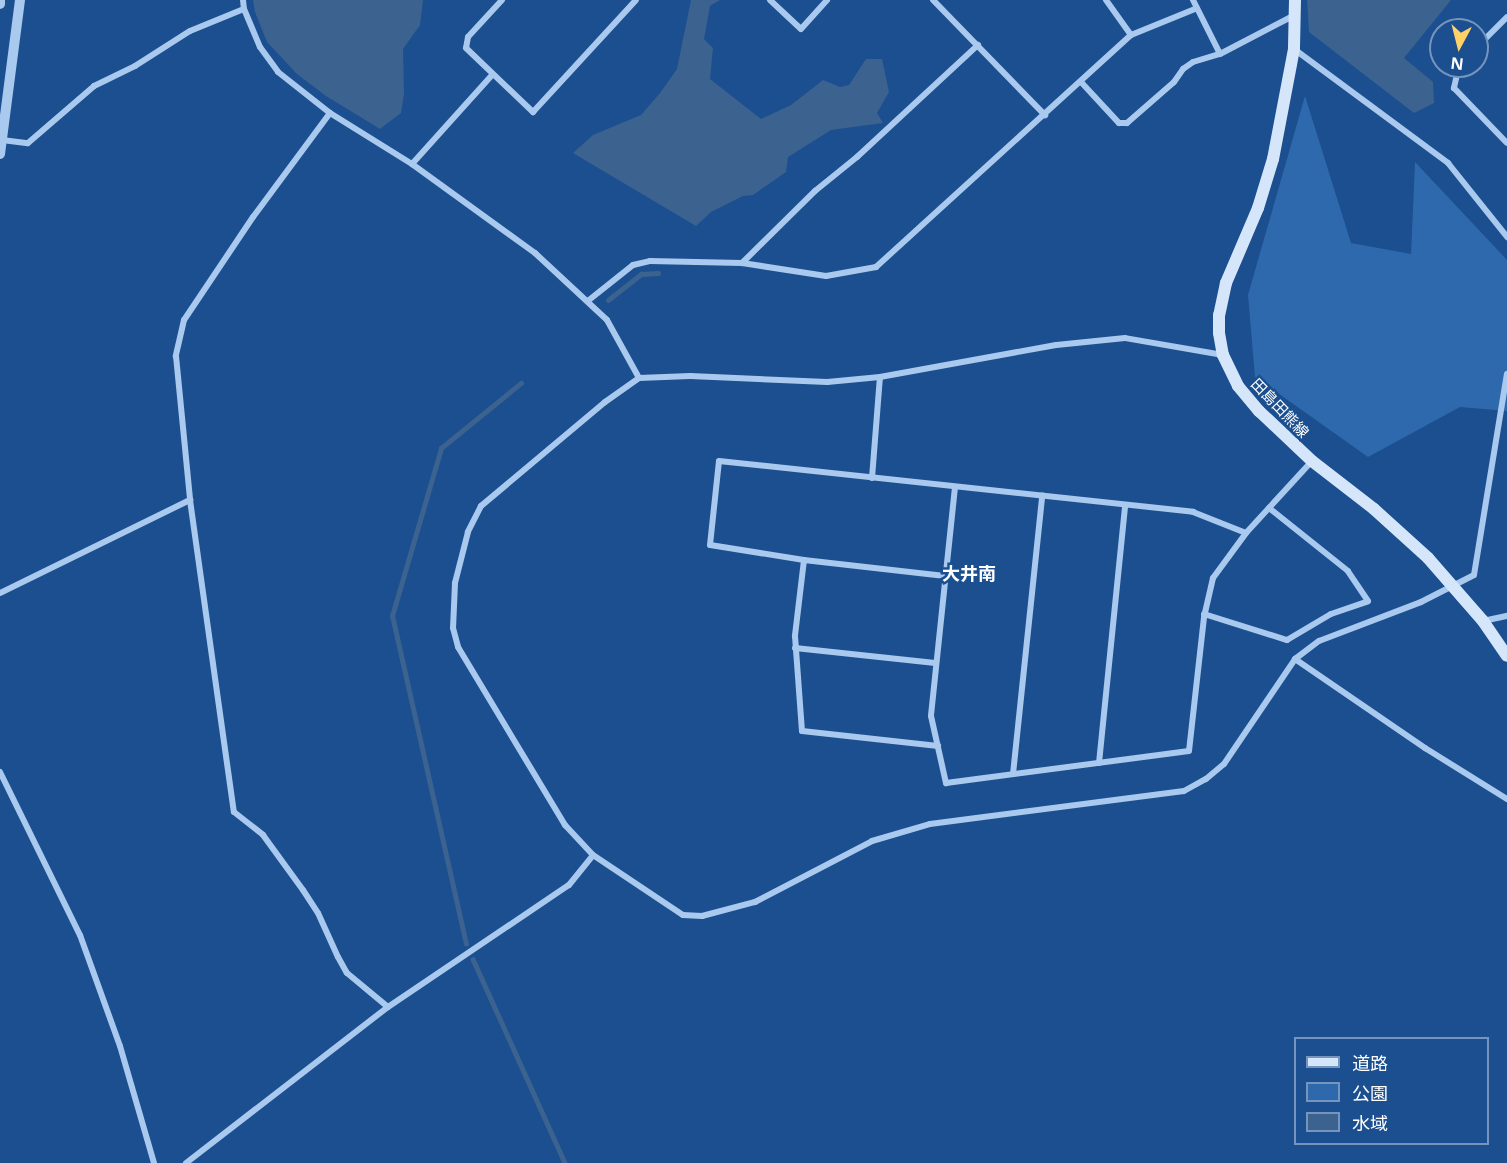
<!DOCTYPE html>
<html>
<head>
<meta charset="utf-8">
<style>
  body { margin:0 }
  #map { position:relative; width:1507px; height:1163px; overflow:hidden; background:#1b4f8f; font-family:"Noto Sans","Noto Sans JP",sans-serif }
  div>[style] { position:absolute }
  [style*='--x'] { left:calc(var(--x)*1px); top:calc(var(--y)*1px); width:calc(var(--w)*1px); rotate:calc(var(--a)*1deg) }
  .green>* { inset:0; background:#2e69ad }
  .water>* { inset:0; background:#3c6290 }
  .stream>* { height:4.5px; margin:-2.25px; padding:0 2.25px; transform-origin:2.25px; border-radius:2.25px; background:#3c6290 }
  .minor>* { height:6px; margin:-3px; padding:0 3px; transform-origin:3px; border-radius:3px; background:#a9c9ee }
  .tertiary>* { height:10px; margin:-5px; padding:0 5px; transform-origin:5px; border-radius:5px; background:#a9c9ee }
  .secondary>* { height:12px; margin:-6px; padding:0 6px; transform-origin:6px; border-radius:6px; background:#d6e6fa }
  span { translate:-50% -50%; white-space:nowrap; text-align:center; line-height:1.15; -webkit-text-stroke:5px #1b4f8f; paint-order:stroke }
  .street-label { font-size:15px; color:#fff }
  .quarter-label { font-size:18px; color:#fff; font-weight:700 }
  .legend { position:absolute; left:1294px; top:1037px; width:195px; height:108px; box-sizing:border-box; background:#1b4f8f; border:2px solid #7695bc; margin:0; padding:8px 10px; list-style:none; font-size:18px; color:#fff }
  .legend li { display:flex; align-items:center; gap:12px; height:30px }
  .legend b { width:30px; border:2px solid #7695bc }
  .north { position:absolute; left:1429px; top:18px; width:60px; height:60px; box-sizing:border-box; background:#1b4f8f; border:2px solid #7695bc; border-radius:50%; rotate:187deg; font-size:16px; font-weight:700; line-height:24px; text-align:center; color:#fff }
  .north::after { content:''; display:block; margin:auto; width:21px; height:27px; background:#ffd166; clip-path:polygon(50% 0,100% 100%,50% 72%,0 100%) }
</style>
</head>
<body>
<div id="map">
  <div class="green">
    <div style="clip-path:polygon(1305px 96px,1351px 243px,1411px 254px,1415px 162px,1507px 260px,1507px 411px,1460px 407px,1368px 457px,1255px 377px,1248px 295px)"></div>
  </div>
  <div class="water">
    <div style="clip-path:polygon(253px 0,423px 0,420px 25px,403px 49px,404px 94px,401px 113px,380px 129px,326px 96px,297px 74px,267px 42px,255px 12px)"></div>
    <div style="clip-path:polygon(691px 0,720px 0,710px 6px,704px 39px,713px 48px,710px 79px,761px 119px,791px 105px,823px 80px,840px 87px,849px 85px,866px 59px,882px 59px,889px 92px,877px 113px,883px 123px,831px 130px,788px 157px,786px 172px,753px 195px,743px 196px,711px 212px,696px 226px,573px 153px,593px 135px,641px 115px,660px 93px,677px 69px)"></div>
    <div style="clip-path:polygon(1307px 0,1451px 0,1404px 58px,1433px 82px,1434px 103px,1414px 113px,1309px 32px)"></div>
  </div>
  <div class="stream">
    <div style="--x:608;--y:300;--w:42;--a:-38.2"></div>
    <div style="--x:641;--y:274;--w:17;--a:-3"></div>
    <div style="--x:466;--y:944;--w:336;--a:-102.7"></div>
    <div style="--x:392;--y:616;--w:175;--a:-73.7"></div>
    <div style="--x:441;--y:448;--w:103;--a:-39.1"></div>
    <div style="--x:473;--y:959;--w:224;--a:65.7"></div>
  </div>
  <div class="minor">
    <div style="--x:243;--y:0;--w:9;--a:84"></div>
    <div style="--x:244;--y:9;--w:41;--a:67.2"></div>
    <div style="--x:260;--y:47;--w:31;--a:54"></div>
    <div style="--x:278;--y:72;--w:66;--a:38.3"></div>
    <div style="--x:330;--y:113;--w:97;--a:31.9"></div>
    <div style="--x:412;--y:164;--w:152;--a:35.9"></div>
    <div style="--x:535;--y:253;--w:98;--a:42.9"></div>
    <div style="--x:607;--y:320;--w:66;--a:61.1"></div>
    <div style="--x:502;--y:0;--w:50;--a:132.6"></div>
    <div style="--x:468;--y:37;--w:11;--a:100"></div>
    <div style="--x:466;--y:48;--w:93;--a:43.7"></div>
    <div style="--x:533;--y:112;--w:152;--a:-47.4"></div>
    <div style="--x:770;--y:0;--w:42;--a:43.1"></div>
    <div style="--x:801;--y:29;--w:39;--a:-48"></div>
    <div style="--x:933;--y:0;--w:161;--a:45.8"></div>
    <div style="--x:1106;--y:0;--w:43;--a:54.5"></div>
    <div style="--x:1193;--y:0;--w:60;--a:63.4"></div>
    <div style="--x:1477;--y:47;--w:42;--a:-45"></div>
    <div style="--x:1294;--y:49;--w:192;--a:36.5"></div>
    <div style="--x:1448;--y:163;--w:95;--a:51.4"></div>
    <div style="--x:1459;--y:66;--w:23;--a:103"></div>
    <div style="--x:1454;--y:88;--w:76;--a:46.1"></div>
    <div style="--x:1081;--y:82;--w:56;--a:47.2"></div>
    <div style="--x:1119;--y:123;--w:8;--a:0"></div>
    <div style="--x:1127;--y:123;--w:62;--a:-41.1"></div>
    <div style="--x:1174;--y:82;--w:16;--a:-55"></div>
    <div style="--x:1183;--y:69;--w:12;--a:-35"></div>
    <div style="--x:1193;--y:62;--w:28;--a:-17"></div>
    <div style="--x:1220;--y:54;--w:85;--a:-27.5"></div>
    <div style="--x:330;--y:113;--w:129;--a:126.5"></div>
    <div style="--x:253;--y:217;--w:124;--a:123.8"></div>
    <div style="--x:184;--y:320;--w:37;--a:103"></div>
    <div style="--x:176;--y:356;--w:145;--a:84.4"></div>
    <div style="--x:190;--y:500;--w:315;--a:82"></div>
    <div style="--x:234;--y:812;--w:37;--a:38"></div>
    <div style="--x:263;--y:835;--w:68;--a:54"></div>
    <div style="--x:303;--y:890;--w:27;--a:57"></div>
    <div style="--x:318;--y:913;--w:48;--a:65.6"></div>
    <div style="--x:338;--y:957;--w:18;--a:61"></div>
    <div style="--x:347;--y:973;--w:53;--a:39.7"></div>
    <div style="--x:2;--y:140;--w:26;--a:7"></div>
    <div style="--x:28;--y:143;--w:87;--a:-40.8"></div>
    <div style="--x:94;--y:86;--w:46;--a:-26"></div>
    <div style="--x:135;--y:66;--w:65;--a:-32.5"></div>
    <div style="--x:190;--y:31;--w:58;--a:-22.2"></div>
    <div style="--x:412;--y:164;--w:120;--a:-48"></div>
    <div style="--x:742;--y:263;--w:103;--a:-44.6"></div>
    <div style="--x:815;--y:191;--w:54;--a:-39"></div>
    <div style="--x:857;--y:157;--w:165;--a:-42.8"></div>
    <div style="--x:589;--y:300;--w:56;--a:-38.5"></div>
    <div style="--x:633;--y:265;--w:17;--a:-13"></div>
    <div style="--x:650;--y:261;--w:92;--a:1.2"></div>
    <div style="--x:742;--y:263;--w:85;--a:8.8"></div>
    <div style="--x:826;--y:276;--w:51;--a:-10.2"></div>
    <div style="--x:876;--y:267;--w:345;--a:-42.3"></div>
    <div style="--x:1131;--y:35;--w:71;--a:-22.2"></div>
    <div style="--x:1223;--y:355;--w:99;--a:-170.2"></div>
    <div style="--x:1125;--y:338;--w:69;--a:174.2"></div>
    <div style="--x:1056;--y:345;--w:179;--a:169.7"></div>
    <div style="--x:880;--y:377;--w:53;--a:174.6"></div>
    <div style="--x:827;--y:382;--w:137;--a:-177.5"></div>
    <div style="--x:690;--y:376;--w:51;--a:177.8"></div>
    <div style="--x:639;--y:378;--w:42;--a:144.8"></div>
    <div style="--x:605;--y:402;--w:162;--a:140"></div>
    <div style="--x:481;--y:506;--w:29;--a:117"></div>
    <div style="--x:468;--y:532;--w:53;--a:104.3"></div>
    <div style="--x:455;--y:583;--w:45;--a:92.5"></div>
    <div style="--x:453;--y:628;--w:20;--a:75"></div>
    <div style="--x:458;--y:647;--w:208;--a:59"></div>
    <div style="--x:565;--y:825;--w:41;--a:47"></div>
    <div style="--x:593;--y:855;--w:108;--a:33.7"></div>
    <div style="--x:683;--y:915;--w:19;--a:3"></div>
    <div style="--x:702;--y:916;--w:55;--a:-14.8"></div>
    <div style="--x:755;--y:902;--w:132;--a:-27.5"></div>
    <div style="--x:872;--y:841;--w:60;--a:-16.3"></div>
    <div style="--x:930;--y:824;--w:256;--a:-7.4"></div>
    <div style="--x:1184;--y:791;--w:25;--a:-29"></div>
    <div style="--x:1206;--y:779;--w:23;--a:-40"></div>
    <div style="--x:1224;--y:764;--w:127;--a:-55.9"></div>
    <div style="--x:1295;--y:659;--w:30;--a:-37"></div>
    <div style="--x:1319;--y:641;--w:109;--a:-20.9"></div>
    <div style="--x:1421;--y:602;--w:59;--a:-27"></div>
    <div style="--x:1474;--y:575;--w:204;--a:-80.7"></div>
    <div style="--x:872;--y:478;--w:101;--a:-85.5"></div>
    <div style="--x:955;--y:487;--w:230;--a:96"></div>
    <div style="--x:931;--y:716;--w:69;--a:77.4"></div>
    <div style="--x:946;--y:783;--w:245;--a:-7.5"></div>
    <div style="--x:1189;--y:751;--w:135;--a:-83.6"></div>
    <div style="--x:1204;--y:617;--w:40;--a:-77"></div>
    <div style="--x:1213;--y:578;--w:56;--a:-53.7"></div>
    <div style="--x:1246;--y:533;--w:98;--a:-47.5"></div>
    <div style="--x:804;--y:560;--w:77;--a:96.8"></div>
    <div style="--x:795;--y:636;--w:95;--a:85.8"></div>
    <div style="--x:802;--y:731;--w:137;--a:6.3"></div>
    <div style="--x:945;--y:576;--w:142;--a:-173.5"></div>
    <div style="--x:804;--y:560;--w:95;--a:-170.9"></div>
    <div style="--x:710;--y:545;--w:84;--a:-83.9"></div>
    <div style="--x:719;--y:461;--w:477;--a:6.1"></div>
    <div style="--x:1193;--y:512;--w:57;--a:21.6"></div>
    <div style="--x:0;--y:593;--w:212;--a:-26.1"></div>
    <div style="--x:1204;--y:614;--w:87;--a:17.4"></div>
    <div style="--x:1287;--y:640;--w:51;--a:-30.6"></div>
    <div style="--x:1331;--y:614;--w:39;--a:-19"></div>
    <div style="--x:1368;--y:601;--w:36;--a:-124"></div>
    <div style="--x:1348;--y:571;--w:101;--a:-141.4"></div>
    <div style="--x:1483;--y:621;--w:25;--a:-12"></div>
    <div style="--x:795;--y:648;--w:141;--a:6.1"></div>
    <div style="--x:1295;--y:659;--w:158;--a:34.4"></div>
    <div style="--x:1425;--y:748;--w:97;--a:31.9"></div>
    <div style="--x:1099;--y:763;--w:258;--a:-84.2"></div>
    <div style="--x:0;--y:772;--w:182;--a:63.9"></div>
    <div style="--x:80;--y:935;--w:118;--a:70.2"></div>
    <div style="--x:120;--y:1046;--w:122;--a:73.8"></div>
    <div style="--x:1013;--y:774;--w:280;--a:-84"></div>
    <div style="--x:186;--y:1163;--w:255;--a:-37.7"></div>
    <div style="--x:388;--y:1007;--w:218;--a:-34"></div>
    <div style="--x:569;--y:885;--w:38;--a:-51"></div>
  </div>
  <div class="tertiary">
    <div style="--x:0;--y:4;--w:4;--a:-90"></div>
    <div style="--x:0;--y:154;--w:155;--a:-82.6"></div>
  </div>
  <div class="secondary">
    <div style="--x:1295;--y:0;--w:49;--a:91.2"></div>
    <div style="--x:1294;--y:49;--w:112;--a:100.8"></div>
    <div style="--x:1273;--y:159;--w:51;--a:107"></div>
    <div style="--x:1258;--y:208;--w:82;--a:113.1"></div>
    <div style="--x:1226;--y:283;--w:33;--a:102"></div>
    <div style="--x:1219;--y:315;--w:18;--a:90"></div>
    <div style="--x:1219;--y:333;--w:22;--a:80"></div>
    <div style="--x:1223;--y:355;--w:34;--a:64"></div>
    <div style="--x:1238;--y:386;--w:33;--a:50"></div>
    <div style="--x:1259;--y:411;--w:73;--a:43.3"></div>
    <div style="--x:1312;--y:461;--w:78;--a:37.7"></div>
    <div style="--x:1374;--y:509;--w:73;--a:42.2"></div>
    <div style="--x:1428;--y:558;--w:84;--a:48.9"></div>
    <div style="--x:1483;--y:621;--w:42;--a:55.6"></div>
  </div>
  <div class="street-label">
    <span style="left:1280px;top:408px;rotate:46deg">田島田熊線</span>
  </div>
  <div class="quarter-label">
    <span style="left:969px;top:573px">大井南</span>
  </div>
  <ul class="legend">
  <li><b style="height:8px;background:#d6e6fa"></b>道路</li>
  <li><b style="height:16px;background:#2e69ad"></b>公園</li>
  <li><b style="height:16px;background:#3c6290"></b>水域</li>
  </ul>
  <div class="north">N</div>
</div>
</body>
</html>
